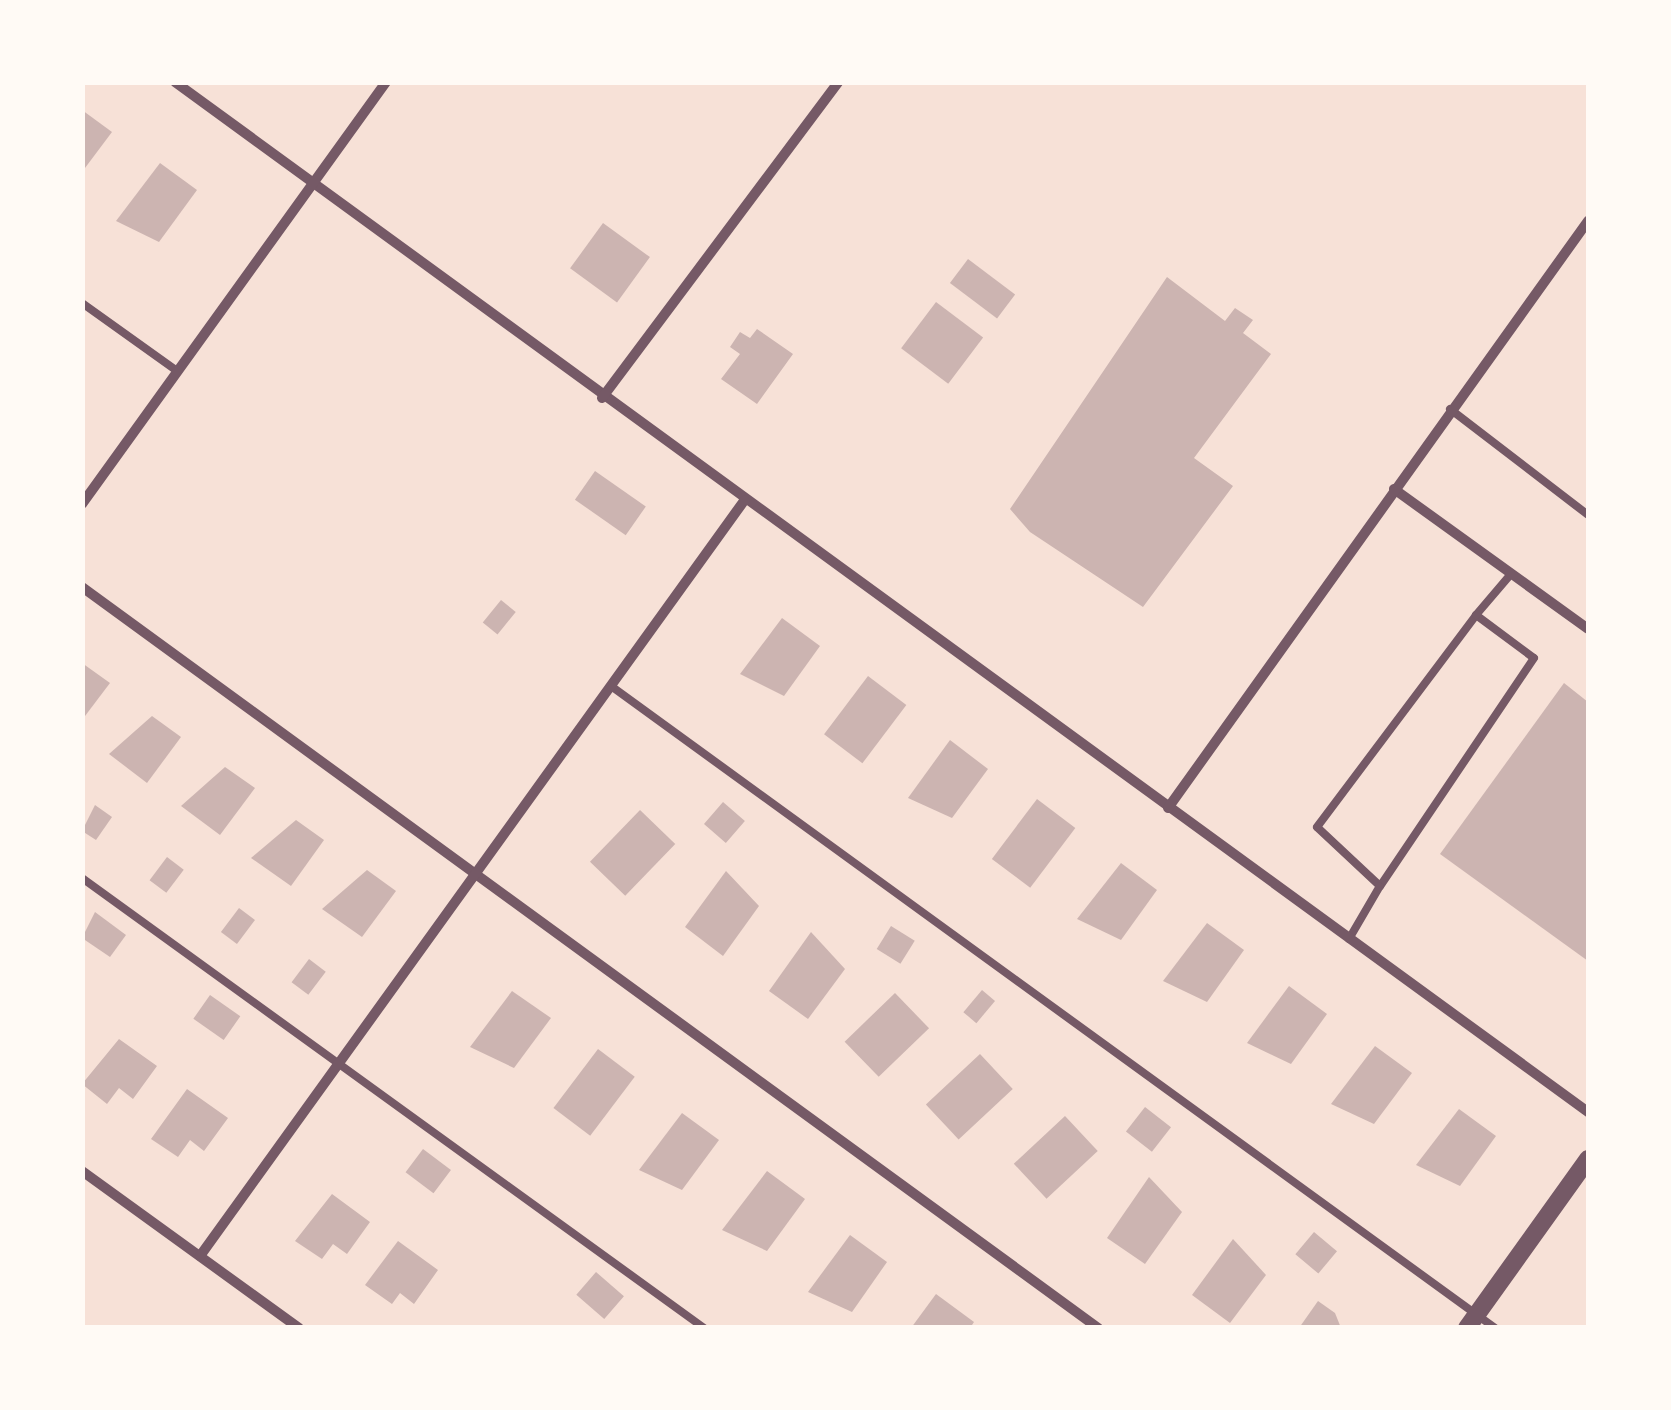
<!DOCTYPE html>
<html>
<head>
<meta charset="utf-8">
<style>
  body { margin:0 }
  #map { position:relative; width:1671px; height:1410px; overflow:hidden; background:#f7e1d7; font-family:"Fira Sans",sans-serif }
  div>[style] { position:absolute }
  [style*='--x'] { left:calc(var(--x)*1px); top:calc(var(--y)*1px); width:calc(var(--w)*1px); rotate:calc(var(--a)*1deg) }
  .building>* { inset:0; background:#ccb4b1; transform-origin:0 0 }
  .service>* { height:8px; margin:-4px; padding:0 4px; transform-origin:4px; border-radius:4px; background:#755966 }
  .minor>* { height:10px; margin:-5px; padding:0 5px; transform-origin:5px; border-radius:5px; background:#755966 }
  .tertiary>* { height:18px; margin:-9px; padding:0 9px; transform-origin:9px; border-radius:9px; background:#755966 }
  span { translate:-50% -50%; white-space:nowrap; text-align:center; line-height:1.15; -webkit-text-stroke:10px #fffaf5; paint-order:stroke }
  .frame { position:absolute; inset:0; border:85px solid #fffaf5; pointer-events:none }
</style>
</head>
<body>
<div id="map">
  <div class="building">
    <div style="clip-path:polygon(82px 110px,112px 132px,82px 172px)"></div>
    <div style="clip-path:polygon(160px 163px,197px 190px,159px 242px,116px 221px)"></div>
    <div style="left:603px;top:223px;width:58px;height:56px;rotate:36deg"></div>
    <div style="left:968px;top:259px;width:59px;height:30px;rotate:37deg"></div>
    <div style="clip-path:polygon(1167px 277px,1225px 321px,1235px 308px,1253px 320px,1243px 333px,1271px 354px,1194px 458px,1233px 486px,1143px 607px,1030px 532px,1010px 509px)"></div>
    <div style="left:936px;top:302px;width:59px;height:58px;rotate:37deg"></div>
    <div style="clip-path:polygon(757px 329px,793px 354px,757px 404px,721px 379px,740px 354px,730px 347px,740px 332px,750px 338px)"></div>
    <div style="left:595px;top:471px;width:62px;height:35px;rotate:35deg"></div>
    <div style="left:501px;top:600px;width:19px;height:29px;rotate:39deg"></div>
    <div style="clip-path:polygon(782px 618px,820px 646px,784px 696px,740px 674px)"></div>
    <div style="clip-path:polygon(82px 663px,110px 683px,82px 720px)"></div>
    <div style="left:868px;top:676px;width:48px;height:73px;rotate:37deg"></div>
    <div style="clip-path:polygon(1564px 683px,1588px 702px,1588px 961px,1440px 854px)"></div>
    <div style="clip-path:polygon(152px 716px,181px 737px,147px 783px,109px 754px)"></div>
    <div style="clip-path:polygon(950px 740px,988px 769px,952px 818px,908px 798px)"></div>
    <div style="clip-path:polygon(225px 767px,255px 788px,220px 835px,181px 806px)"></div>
    <div style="left:1037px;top:799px;width:48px;height:75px;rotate:37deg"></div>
    <div style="left:723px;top:802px;width:29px;height:29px;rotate:41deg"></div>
    <div style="clip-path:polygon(95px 805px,112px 817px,96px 840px,82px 831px)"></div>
    <div style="left:640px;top:810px;width:49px;height:72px;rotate:44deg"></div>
    <div style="clip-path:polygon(296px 820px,324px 840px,291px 886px,251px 858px)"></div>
    <div style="left:167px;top:857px;width:21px;height:29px;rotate:37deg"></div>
    <div style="clip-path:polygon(1121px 863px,1157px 890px,1121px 940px,1077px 919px)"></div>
    <div style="clip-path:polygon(367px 870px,396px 891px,362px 937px,322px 909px)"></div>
    <div style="clip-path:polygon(726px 871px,759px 906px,723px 956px,685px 927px)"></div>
    <div style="left:239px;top:908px;width:20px;height:30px;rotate:37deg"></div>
    <div style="clip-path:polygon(95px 912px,126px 935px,110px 957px,82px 938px)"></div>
    <div style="clip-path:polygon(1207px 923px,1244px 950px,1207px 1002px,1163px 981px)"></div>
    <div style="left:891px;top:926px;width:28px;height:27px;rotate:32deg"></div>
    <div style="clip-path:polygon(811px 932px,845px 969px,808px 1019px,769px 991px)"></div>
    <div style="left:309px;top:959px;width:21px;height:29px;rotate:37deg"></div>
    <div style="clip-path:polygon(1289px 986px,1327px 1014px,1291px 1064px,1247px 1043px)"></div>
    <div style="left:982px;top:990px;width:17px;height:29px;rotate:40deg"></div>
    <div style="clip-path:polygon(512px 991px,551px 1018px,514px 1068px,470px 1047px)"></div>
    <div style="left:895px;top:993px;width:49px;height:70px;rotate:46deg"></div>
    <div style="left:210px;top:995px;width:37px;height:29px;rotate:35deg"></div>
    <div style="clip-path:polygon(119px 1039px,157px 1066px,133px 1099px,119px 1088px,107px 1104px,82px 1084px)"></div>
    <div style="clip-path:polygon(1375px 1046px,1412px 1073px,1374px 1124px,1331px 1104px)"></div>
    <div style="left:598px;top:1049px;width:46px;height:74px;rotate:37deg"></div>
    <div style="left:980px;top:1054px;width:48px;height:74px;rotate:47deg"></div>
    <div style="clip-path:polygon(187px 1089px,228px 1118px,204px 1151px,190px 1140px,178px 1157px,151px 1139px)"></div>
    <div style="left:1145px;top:1107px;width:33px;height:31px;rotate:38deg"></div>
    <div style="clip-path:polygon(1459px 1109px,1496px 1136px,1460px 1186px,1416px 1165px)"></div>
    <div style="clip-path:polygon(682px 1113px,719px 1140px,682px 1190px,639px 1170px)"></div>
    <div style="left:1065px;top:1116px;width:48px;height:70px;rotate:47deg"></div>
    <div style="left:423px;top:1149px;width:35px;height:29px;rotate:37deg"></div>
    <div style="clip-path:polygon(767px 1171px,805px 1199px,767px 1251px,722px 1230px)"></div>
    <div style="clip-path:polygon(1149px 1177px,1182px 1212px,1145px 1264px,1107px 1238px)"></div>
    <div style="clip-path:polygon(332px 1194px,370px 1222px,347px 1254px,333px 1244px,322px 1259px,295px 1241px)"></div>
    <div style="left:1314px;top:1232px;width:30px;height:29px;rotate:40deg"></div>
    <div style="clip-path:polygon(850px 1235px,887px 1262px,852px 1312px,808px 1292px)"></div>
    <div style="clip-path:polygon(1233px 1239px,1266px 1275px,1230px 1323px,1192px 1295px)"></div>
    <div style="clip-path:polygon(398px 1241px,438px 1270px,414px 1304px,400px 1293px,392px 1304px,365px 1285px)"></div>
    <div style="left:596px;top:1272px;width:37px;height:30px;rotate:41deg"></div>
    <div style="clip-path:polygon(936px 1294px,974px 1322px,970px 1328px,911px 1328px)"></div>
    <div style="clip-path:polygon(1318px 1301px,1335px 1313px,1341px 1328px,1299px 1328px)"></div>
  </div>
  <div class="service">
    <div style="--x:82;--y:303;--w:117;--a:35.6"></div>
    <div style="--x:1450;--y:409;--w:174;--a:37.5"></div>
    <div style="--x:1476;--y:615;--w:72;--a:36.6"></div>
    <div style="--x:1534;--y:658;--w:275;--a:124"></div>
    <div style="--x:1380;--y:886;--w:86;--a:-136.9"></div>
    <div style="--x:1317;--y:827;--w:265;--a:-53.1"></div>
    <div style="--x:1476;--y:615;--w:54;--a:-49.5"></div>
    <div style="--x:611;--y:686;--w:1093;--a:35.99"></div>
    <div style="--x:82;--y:878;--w:768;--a:35.88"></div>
    <div style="--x:1349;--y:939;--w:61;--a:-59.7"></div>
  </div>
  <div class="minor">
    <div style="--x:175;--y:82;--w:1749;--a:36.09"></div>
    <div style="--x:602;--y:398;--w:394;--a:-53.2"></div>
    <div style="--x:1394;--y:489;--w:239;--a:35.8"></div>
    <div style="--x:82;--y:504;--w:520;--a:-54.23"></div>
    <div style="--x:82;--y:587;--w:1258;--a:36.1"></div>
    <div style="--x:1168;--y:808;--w:722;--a:-54.42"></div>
    <div style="--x:82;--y:1171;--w:268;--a:35.9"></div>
    <div style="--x:200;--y:1256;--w:931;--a:-54.23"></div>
  </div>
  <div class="tertiary">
    <div style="--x:1467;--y:1328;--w:208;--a:-54.4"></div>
  </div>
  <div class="frame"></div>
</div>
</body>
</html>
